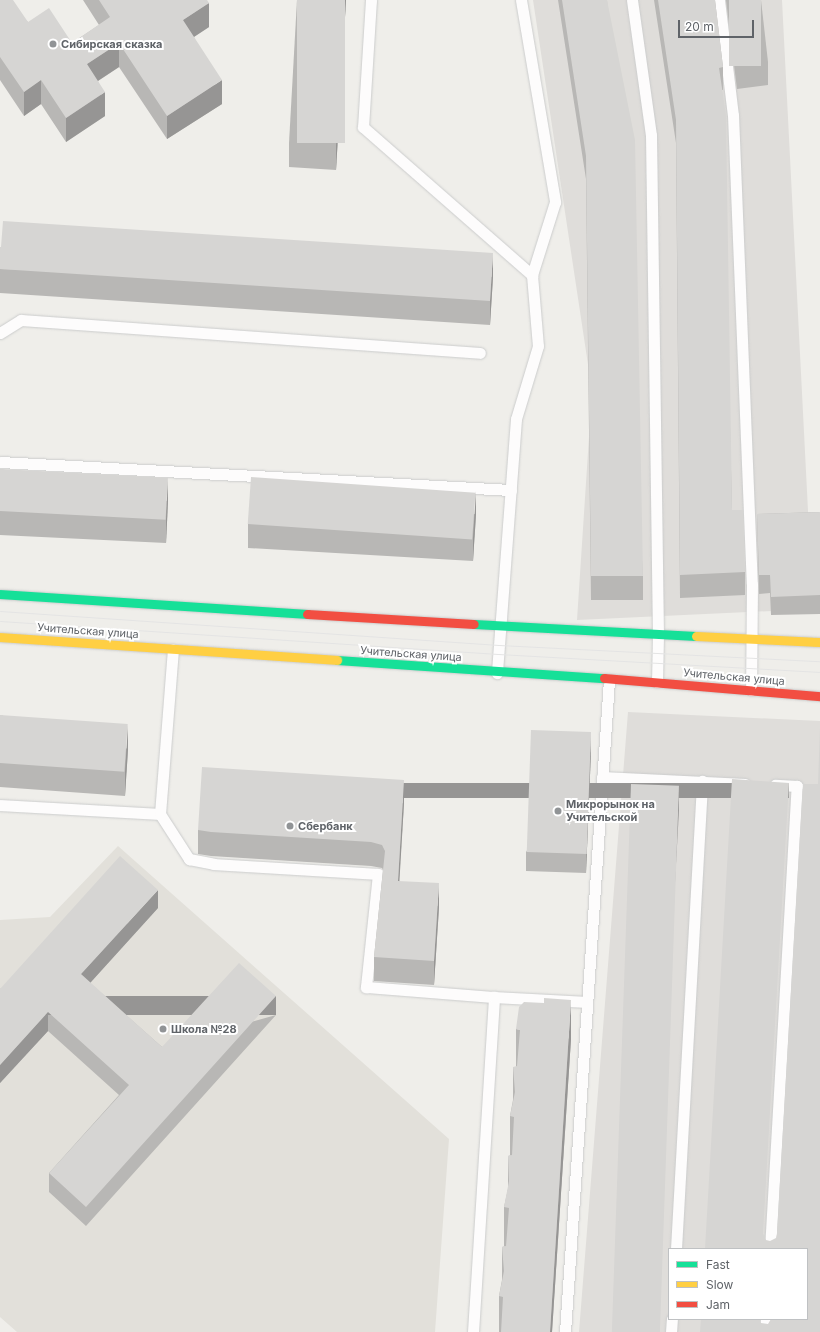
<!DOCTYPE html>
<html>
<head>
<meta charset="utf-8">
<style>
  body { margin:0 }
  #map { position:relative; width:820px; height:1332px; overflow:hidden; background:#efeeea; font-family:Inter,sans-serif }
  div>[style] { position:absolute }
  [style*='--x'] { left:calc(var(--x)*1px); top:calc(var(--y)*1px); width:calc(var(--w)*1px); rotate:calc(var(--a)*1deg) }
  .industrial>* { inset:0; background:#dfddda }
  .education>* { inset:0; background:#e2e0da }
  .roads { filter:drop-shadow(0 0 1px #cbcccc) drop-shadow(0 0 1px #cbcccc) }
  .lane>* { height:11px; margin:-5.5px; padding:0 5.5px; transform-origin:5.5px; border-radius:5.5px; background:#fdfcfc }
  .fast>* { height:9px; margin:-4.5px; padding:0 4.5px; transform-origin:4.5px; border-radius:4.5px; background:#16e098 }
  .slow>* { height:9px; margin:-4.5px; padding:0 4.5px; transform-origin:4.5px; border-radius:4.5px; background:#ffcf43 }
  .jam>* { height:9px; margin:-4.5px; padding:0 4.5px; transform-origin:4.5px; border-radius:4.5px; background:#f24e42 }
  .tram>* { height:1px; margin:-0.5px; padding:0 0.5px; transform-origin:0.5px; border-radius:0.5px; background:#e4e4e4 }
  .wall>* { inset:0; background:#b8b7b5 }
  .shaded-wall>* { inset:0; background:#969594; transform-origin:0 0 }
  .building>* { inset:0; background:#d6d5d3; transform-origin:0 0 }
  .dots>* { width:11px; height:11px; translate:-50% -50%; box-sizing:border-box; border:2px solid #fff; border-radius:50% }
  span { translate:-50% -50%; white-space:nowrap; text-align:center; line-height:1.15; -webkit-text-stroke:4px #fff; paint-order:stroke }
  .poi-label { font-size:11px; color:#5f6368; font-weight:700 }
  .left { translate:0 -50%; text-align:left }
  .street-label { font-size:11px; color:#5f6368 }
  .legend { position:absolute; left:668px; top:1248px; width:140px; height:72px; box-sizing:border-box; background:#fff; border:1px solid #bfc1c3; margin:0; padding:5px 7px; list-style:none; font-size:12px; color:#5f6368 }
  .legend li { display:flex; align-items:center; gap:8px; height:20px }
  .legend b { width:20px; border:1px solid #bfc1c3 }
  .scale { position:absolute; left:678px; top:20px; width:76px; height:18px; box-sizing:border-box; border:2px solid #5f6368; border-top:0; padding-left:5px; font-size:12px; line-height:14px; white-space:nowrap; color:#5f6368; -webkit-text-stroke:3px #fff; paint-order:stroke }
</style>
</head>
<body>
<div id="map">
  <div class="industrial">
    <div style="clip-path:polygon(533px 0,782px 0,813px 609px,577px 620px,592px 391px)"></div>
    <div style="clip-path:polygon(evenodd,628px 712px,820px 721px,820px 1332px,579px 1332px,628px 712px,669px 1249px,807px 1249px,807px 1319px,669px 1319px,669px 1249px)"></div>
  </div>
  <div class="education">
    <div style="clip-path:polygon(118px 846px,449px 1139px,435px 1332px,17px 1332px,0 1317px,0 920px,50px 917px)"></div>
  </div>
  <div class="roads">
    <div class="lane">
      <div style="--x:371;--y:0;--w:127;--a:93.6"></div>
      <div style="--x:363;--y:127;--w:225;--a:41.2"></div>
      <div style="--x:532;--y:275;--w:71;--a:85.2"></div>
      <div style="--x:538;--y:346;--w:76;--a:106.8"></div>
      <div style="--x:516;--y:419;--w:255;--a:94.3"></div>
      <div style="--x:521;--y:0;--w:205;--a:80.4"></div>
      <div style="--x:555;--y:202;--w:77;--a:107.5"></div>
      <div style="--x:632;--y:0;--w:136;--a:82"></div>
      <div style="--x:651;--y:135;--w:500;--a:89.2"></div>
      <div style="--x:658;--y:635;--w:47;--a:91.2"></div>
      <div style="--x:719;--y:0;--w:116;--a:83.1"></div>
      <div style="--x:733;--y:115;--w:469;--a:87.7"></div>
      <div style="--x:752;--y:584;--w:106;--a:90.5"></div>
      <div style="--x:0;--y:333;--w:25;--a:-32"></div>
      <div style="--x:21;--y:320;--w:460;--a:4.1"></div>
      <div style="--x:0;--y:462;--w:512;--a:3.14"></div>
      <div style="--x:602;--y:777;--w:143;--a:2.8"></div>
      <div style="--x:0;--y:805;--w:160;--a:3.2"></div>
      <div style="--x:160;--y:814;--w:165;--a:-85.5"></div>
      <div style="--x:160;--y:814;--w:54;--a:57.2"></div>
      <div style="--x:189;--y:859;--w:25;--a:11"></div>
      <div style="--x:214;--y:864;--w:164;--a:3.5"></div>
      <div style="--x:378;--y:874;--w:114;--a:96.1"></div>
      <div style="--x:366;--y:987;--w:128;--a:4.5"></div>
      <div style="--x:676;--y:1249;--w:469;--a:-86.8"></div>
      <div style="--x:770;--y:1249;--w:464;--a:-86.7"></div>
      <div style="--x:797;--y:786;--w:22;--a:-177"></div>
      <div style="--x:473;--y:1332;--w:336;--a:-86.4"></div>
      <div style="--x:494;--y:997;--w:93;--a:3.1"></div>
      <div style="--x:565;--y:1332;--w:653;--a:-86.14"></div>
      <div style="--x:671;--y:1332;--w:13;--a:-86"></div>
      <div style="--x:765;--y:1332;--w:13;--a:-86"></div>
    </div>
    <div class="fast">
      <div style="--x:0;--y:594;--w:308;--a:3.7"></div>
      <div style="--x:474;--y:624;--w:222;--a:3.1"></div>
      <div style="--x:337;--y:660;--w:268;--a:3.9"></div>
    </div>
    <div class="slow">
      <div style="--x:696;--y:636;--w:124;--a:2.8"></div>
      <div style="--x:0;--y:637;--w:338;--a:3.9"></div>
    </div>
    <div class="jam">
      <div style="--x:307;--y:614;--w:167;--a:3.4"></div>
      <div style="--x:604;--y:678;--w:217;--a:4.8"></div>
    </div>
  </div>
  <div class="tram">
    <div style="--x:0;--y:611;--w:500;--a:3.9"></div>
    <div style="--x:499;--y:645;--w:321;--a:2.9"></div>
    <div style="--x:0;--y:621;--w:499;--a:3.8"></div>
    <div style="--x:498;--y:654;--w:323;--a:3.2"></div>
  </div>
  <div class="wall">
    <div style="clip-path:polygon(0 0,28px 22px,72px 43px,99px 25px,83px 0,207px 0,209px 27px,194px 37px,222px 104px,167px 139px,119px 67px,98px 81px,105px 116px,66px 142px,41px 104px,24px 116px,0 80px)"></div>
    <div style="clip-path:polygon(297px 0,346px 0,336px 170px,289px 167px,289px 143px)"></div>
    <div style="clip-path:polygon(558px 0,607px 0,643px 576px,643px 600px,591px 600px,586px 179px)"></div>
    <div style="clip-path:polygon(654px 0,715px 0,723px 67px,723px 90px,722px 90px,732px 510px,745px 572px,745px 595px,680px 598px,676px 143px)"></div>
    <div style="clip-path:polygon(726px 0,761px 0,768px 62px,768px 85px,737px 89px)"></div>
    <div style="clip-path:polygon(0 269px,493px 277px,490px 325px,0 293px)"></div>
    <div style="clip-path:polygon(0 469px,168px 501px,166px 543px,0 535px)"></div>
    <div style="clip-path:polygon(820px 512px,820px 614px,771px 615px,770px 593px,759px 594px,757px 514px)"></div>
    <div style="clip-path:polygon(476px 514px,473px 561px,248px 548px,248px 524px)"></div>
    <div style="clip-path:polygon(0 715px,128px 749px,125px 796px,0 787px)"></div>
    <div style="clip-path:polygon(591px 751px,586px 873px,526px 871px,526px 852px)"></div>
    <div style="clip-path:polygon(404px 803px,399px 881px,439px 907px,434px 985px,374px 981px,374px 957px,383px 870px,382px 868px,371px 866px,211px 856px,198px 854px,198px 830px)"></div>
    <div style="clip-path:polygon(158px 908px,90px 983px,162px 1047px,276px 1015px,86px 1226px,49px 1192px,49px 1173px,119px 1095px,48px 1031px,0 1083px,0 989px)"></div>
    <div style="clip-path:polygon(516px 1029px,571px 1039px,552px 1332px,499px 1332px,499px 1296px,502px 1280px,502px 1247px,506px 1246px,504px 1246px,504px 1207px,508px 1189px,508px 1156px,512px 1155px,510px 1155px,510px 1116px,513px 1100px,513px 1067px,516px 1067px)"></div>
  </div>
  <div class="shaded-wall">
    <div style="clip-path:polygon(345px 0,346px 0,336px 170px,336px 146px)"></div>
    <div style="clip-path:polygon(209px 3px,209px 27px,183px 44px,183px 20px)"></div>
    <div style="clip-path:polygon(119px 43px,119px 67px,87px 88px,87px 64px)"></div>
    <div style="clip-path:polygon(41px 80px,41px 104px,24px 116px,24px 92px)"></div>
    <div style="clip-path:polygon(222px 80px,222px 104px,167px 139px,167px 116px)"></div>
    <div style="clip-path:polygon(105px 92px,105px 116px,66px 142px,66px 118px)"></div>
    <div style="clip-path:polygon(493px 253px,493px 277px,490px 325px,490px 301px)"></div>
    <div style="clip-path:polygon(168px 477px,168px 501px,166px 543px,166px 519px)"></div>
    <div style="clip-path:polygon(476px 491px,476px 514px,473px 561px,473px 538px)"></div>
    <div style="clip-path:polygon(128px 725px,128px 749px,125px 796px,125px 772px)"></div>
    <div style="clip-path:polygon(591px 732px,591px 751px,586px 873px,586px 855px)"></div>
    <div style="clip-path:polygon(404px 780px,404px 803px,398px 905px,398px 881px)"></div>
    <div style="left:789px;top:783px;width:15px;height:452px;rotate:90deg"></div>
    <div style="clip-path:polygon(679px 786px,679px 810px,650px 1332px,648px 1332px)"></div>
    <div style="clip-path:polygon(439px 883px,439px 907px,434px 985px,434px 961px)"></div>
    <div style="clip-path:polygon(158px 890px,158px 908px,81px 993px,81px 974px)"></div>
    <div style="left:276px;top:996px;width:19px;height:284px;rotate:90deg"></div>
    <div style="clip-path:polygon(571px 1000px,571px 1039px,552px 1332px,550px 1332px)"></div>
    <div style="clip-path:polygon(48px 1012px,48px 1031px,0 1083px,0 1065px)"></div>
  </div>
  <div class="building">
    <div style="clip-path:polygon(0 0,13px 0,28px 22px,49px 8px,72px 43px,110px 17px,99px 0,207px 0,209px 3px,183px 20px,222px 80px,167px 116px,119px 43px,87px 64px,105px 92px,66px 118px,41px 80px,24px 92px,0 57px)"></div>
    <div style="left:297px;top:0;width:48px;height:143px"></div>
    <div style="clip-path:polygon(562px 0,607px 0,635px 140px,643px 576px,591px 576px,586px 156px)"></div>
    <div style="clip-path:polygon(658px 0,715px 0,723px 67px,719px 68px,726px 115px,732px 510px,743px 510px,745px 572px,680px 575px,676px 120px)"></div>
    <div style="left:729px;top:0;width:32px;height:66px"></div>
    <div style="clip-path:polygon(3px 221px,493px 253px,490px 301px,0 269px,0 247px,1px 247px)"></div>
    <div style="left:0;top:469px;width:168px;height:42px;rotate:3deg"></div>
    <div style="left:251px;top:477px;width:225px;height:47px;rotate:4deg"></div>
    <div style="clip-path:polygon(820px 512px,820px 595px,771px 597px,770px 575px,759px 575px,757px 514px)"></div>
    <div style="left:0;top:715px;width:128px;height:48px;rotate:4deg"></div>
    <div style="clip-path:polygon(820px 728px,820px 1332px,700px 1332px,701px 1319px,759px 1319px,761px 1323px,768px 1324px,771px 1319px,807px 1319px,807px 1249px,705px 1249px,732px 779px,789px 783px,763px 1234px,766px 1240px,770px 1241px,776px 1238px,777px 1234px,803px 784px,818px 784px)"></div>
    <div style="left:531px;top:730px;width:60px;height:122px;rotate:2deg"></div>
    <div style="clip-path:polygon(202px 767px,404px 780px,398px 881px,439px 883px,434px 961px,374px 957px,385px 851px,382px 845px,371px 842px,211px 832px,198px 830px)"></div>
    <div style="left:631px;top:784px;width:48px;height:549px;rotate:2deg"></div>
    <div style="clip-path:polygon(120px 856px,158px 890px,81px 974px,162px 1047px,239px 963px,276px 996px,86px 1207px,49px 1173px,129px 1085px,48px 1012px,0 1065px,0 989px)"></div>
    <div style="clip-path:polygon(544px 998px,571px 1000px,550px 1332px,501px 1332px,503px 1297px,499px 1296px,504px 1271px,502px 1247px,506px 1246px,509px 1208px,504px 1207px,509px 1181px,508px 1156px,512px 1155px,514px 1117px,510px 1116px,515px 1092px,513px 1067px,517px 1066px,520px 1030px,516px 1029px,519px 1007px,524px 1002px,544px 1003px)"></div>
  </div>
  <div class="dots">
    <div style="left:53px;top:44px;background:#919496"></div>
    <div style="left:558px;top:811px;background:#919496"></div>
    <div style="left:290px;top:826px;background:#919496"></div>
    <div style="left:163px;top:1029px;background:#919496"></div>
  </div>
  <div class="poi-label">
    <span class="left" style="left:61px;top:44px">Сибирская сказка</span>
    <span class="left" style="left:566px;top:811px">Микрорынок на<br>Учительской</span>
    <span class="left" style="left:298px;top:826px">Сбербанк</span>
    <span class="left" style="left:171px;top:1029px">Школа №28</span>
  </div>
  <div class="street-label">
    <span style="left:88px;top:631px;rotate:4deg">Учительская улица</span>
    <span style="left:411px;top:654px;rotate:4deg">Учительская улица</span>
    <span style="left:734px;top:677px;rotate:5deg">Учительская улица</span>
  </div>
  <ul class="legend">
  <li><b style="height:5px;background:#16e098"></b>Fast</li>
  <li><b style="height:5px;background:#ffcf43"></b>Slow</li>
  <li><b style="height:5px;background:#f24e42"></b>Jam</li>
  </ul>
  <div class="scale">20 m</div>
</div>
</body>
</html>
